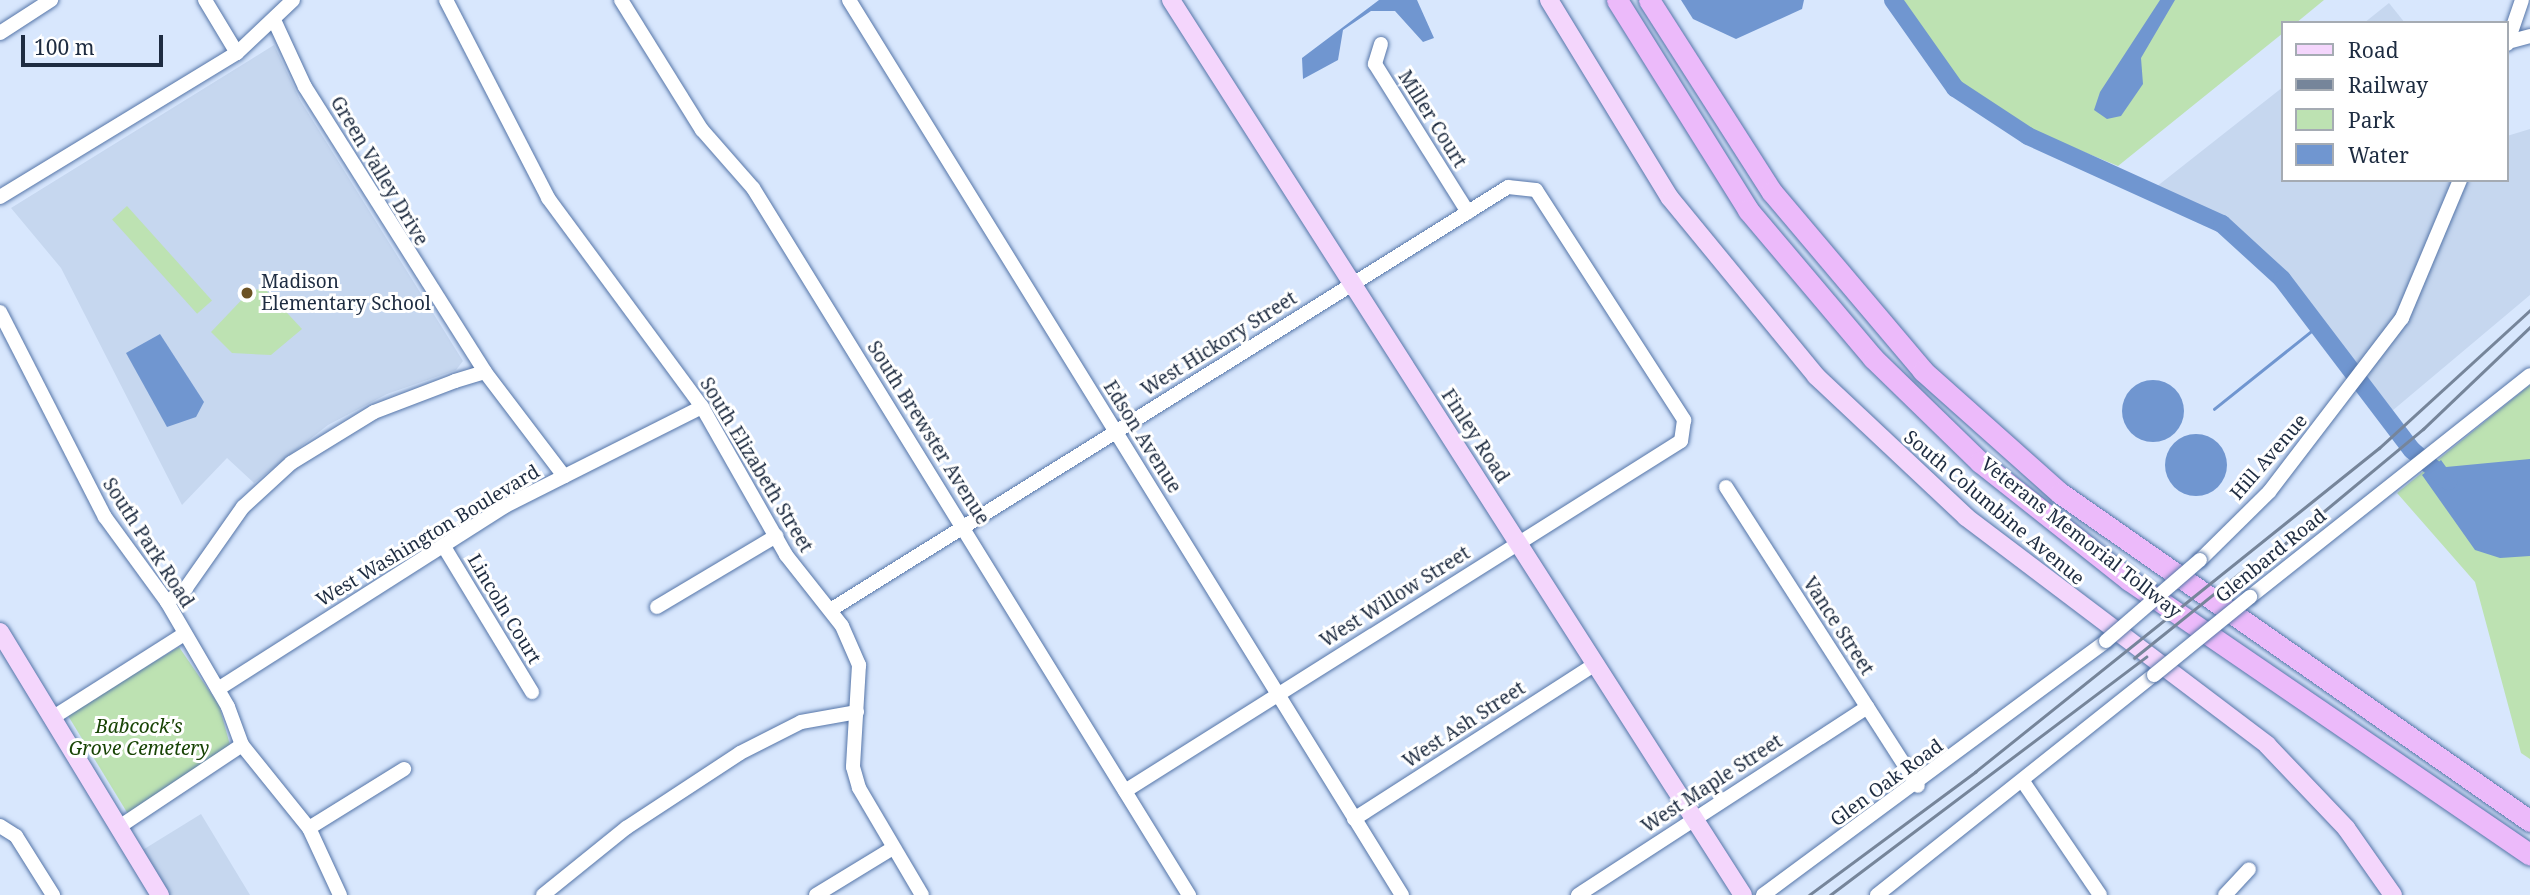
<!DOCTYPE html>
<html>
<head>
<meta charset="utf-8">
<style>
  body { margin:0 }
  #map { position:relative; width:2530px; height:895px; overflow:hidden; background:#d8e7fd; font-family:"Noto Serif",serif }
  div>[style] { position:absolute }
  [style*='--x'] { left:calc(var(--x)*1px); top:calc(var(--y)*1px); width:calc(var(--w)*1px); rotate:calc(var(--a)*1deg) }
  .built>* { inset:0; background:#c6d7ef }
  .green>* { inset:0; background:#bde2b2; transform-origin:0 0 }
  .water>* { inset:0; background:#7096d0 }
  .round { border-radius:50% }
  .stream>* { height:2.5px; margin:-1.25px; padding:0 1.25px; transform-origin:1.25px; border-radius:1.25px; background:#7096d0 }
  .river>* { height:18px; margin:-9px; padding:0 9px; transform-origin:9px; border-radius:9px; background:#7096d0 }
  .roads { filter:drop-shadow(0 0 2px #5575a8) drop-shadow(0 0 2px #5575a8) }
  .minor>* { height:14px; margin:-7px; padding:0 7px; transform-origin:7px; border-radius:7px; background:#fff }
  .major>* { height:18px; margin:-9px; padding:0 9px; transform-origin:9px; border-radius:9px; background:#f4d6fc }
  .highway>* { height:21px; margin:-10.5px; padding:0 10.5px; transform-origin:10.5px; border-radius:10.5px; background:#ecbafa }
  .rail>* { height:2.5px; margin:-1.25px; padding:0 1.25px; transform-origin:1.25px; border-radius:1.25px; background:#76859a }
  .bridges { filter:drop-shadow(0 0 2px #5575a8) drop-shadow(0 0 2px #5575a8) }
  .minor-bridge>* { height:14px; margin:-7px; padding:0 7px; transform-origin:7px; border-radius:7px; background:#fff }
  .dots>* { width:19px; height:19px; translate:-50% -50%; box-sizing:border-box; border:4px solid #fff; border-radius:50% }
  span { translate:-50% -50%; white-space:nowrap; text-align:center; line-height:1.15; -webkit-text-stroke:6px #fff; paint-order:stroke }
  .street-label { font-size:19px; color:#1e2c41 }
  .poi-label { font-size:19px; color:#1e2c41 }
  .left { translate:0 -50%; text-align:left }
  .park-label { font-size:19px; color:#184405; font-style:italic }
  .legend { position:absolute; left:2281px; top:21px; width:228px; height:161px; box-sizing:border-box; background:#fff; border:2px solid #a5abb3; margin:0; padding:9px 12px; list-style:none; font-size:21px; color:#1e2c41 }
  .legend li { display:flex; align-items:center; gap:14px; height:35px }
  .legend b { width:35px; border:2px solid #a5abb3 }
  .scale { position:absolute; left:21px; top:35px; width:142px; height:32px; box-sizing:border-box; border:4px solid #1e2c41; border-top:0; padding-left:9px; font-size:21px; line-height:24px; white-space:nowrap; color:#1e2c41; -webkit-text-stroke:5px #fff; paint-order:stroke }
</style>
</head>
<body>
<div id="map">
  <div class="built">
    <div style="clip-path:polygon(2389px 3px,2405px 23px,2364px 23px)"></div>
    <div style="clip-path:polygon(274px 45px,300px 100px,463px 361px,456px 370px,387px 394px,328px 425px,254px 483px,227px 458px,182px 505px,61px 268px,11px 208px)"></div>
    <div style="clip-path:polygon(2283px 87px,2283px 180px,2507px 180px,2507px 136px,2530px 129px,2530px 295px,2386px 416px,2282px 279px,2222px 224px,2151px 191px)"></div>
    <div style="clip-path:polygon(201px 814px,250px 895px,167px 895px,141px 851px)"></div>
  </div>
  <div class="green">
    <div style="clip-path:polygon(1902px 0,2324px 0,2296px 23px,2283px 23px,2283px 33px,2118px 166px,2033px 131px,1976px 96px,1956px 78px)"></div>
    <div style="left:127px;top:206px;width:127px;height:20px;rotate:48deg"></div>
    <div style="clip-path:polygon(265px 289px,302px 329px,271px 355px,232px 353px,211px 332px,251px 290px)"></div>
    <div style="clip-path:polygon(2530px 385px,2530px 759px,2521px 753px,2475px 582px,2397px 493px)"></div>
    <div style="clip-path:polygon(179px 647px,219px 705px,230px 745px,128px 814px,67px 714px)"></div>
  </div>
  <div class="water">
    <div style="clip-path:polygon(1379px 0,1417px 0,1434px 38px,1423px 42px,1395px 11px,1371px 11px,1343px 30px,1338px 60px,1303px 79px,1302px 58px)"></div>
    <div style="clip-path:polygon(1681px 0,1804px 0,1802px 9px,1736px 39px,1693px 19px)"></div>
    <div style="clip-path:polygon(2160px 0,2175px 0,2141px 58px,2143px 84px,2121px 116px,2107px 119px,2094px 110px,2100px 92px)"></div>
    <div style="clip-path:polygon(160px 334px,204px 402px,196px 417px,167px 427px,126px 353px)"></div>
    <div class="round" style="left:2122px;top:380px;width:62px;height:62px"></div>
    <div class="round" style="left:2165px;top:434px;width:62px;height:62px"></div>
    <div style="clip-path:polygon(2530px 459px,2530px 556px,2500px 558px,2475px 550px,2422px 475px,2441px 460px,2446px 467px)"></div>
  </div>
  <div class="stream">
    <div style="--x:2214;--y:409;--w:136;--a:-38.7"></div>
  </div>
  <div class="river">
    <div style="--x:1893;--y:0;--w:108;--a:54.8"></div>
    <div style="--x:1955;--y:88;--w:87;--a:33.3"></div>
    <div style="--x:2028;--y:136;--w:213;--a:24.4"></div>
    <div style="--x:2222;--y:224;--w:81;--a:42.5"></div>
    <div style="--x:2282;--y:279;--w:215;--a:52.8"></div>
    <div style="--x:2412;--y:450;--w:48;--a:40.7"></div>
  </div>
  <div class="roads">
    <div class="minor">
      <div style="--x:205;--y:0;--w:62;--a:58.9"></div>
      <div style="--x:446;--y:0;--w:223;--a:62.7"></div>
      <div style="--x:548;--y:198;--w:260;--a:53.6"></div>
      <div style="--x:702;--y:407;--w:170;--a:60.4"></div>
      <div style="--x:786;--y:555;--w:90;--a:51.7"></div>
      <div style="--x:842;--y:626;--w:43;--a:66.4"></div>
      <div style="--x:859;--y:665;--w:102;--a:93.4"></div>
      <div style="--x:853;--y:767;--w:22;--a:74"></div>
      <div style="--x:859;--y:788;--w:124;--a:59.5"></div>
      <div style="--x:621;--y:0;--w:153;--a:58.1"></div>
      <div style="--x:702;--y:130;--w:77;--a:48.7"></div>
      <div style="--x:753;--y:188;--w:831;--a:58.34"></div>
      <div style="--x:849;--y:0;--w:1052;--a:58.29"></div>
      <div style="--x:274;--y:20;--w:74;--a:65.2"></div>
      <div style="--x:305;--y:87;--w:337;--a:57.7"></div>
      <div style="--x:0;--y:33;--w:61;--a:-32.9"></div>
      <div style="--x:2508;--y:42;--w:23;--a:-15"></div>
      <div style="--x:1381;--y:44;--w:21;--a:107"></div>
      <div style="--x:1375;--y:64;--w:175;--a:57.9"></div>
      <div style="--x:2507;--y:44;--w:46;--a:-71.2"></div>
      <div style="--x:0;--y:197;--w:277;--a:-31.3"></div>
      <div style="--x:237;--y:53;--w:77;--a:-43.4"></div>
      <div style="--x:0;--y:312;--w:230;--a:62.9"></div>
      <div style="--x:105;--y:517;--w:105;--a:53.9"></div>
      <div style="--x:167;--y:602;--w:121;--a:59.8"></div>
      <div style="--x:228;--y:707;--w:40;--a:69.8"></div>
      <div style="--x:242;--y:745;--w:107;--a:51.1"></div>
      <div style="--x:309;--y:828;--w:74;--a:65.2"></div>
      <div style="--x:1726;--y:487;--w:355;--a:57.3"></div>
      <div style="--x:443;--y:545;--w:172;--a:58.8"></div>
      <div style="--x:2200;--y:560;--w:97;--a:-44.6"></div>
      <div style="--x:2269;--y:492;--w:219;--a:-52.6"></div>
      <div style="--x:2402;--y:318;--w:150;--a:-67.2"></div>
      <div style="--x:2250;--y:597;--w:357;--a:-38.4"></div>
      <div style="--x:167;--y:602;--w:24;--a:-36"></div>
      <div style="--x:186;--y:588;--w:99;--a:-54.9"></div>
      <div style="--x:243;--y:507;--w:65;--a:-42.5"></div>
      <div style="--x:291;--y:463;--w:97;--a:-31.6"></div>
      <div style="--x:374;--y:412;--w:87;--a:-20.9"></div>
      <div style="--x:455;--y:381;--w:31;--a:-17"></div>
      <div style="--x:485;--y:372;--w:131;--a:52.8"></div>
      <div style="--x:657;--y:607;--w:139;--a:-30.8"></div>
      <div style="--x:832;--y:609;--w:797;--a:-31.97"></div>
      <div style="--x:1508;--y:187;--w:28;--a:6"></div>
      <div style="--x:1536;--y:190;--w:274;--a:57.2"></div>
      <div style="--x:1684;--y:420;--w:21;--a:98"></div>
      <div style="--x:1681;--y:441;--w:657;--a:147.81"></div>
      <div style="--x:218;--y:689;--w:340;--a:-32.5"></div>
      <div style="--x:505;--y:506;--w:220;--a:-26.7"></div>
      <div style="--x:52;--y:718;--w:155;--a:-32.4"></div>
      <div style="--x:2024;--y:783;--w:135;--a:55.8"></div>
      <div style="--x:1354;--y:819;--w:287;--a:-32.7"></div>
      <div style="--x:0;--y:826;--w:19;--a:32"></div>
      <div style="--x:16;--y:836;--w:70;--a:57.9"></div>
      <div style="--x:119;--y:827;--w:148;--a:-33.7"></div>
      <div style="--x:309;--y:828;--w:112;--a:-31.8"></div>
      <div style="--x:543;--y:895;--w:107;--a:-38.9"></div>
      <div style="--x:626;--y:828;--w:136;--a:-33.3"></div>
      <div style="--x:740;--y:753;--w:68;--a:-26.9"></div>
      <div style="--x:801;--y:722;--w:57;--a:-10.1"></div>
      <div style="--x:816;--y:895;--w:90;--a:-31.4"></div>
      <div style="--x:1578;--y:895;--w:345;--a:-33"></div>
      <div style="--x:1763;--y:895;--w:427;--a:-36.5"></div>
      <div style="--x:1877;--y:895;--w:354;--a:-38.5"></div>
      <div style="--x:2225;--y:895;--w:35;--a:-47"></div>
    </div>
    <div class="major">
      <div style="--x:1171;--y:0;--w:1062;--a:57.42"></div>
      <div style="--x:1549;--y:0;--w:232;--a:58.6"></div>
      <div style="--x:1670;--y:198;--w:230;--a:50.6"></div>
      <div style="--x:1816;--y:376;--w:206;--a:43.2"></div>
      <div style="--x:1966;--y:517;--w:378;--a:37.1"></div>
      <div style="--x:2267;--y:745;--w:115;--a:46.4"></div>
      <div style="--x:2346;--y:828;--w:82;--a:55"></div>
      <div style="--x:0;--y:632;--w:308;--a:58.7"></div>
    </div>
    <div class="highway">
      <div style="--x:1617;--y:0;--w:248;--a:58"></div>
      <div style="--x:1748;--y:210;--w:194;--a:49.8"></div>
      <div style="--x:1873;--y:358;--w:149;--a:44.2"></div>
      <div style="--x:1980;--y:462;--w:190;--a:38.4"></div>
      <div style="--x:2129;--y:580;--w:486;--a:34.4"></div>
      <div style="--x:1649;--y:0;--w:228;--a:57.4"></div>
      <div style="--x:1772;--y:192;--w:234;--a:49.8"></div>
      <div style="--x:1923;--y:371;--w:183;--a:41.7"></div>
      <div style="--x:2060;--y:493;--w:573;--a:34.91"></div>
    </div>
  </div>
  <div class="rail">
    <div style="--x:2246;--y:576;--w:230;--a:-39.7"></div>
    <div style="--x:2423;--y:429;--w:148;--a:-43.6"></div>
    <div style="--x:2134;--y:658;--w:150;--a:-38.8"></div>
    <div style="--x:1809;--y:895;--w:207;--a:-36.5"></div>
    <div style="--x:1975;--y:772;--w:518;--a:-38.73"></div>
    <div style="--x:2379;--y:448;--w:205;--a:-42.4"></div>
    <div style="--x:1830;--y:895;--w:396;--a:-37"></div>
  </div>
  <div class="bridges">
    <div class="minor-bridge">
      <div style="--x:2106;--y:641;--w:124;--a:-40.8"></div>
      <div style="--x:2154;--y:675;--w:124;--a:-39.1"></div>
    </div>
  </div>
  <div class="dots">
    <div style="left:247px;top:293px;background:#6c5224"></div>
  </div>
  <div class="street-label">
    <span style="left:1432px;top:119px;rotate:58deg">Miller Court</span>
    <span style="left:379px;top:171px;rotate:59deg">Green Valley Drive</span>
    <span style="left:1219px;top:344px;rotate:-32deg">West Hickory Street</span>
    <span style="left:928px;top:433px;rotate:58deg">South Brewster Avenue</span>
    <span style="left:1475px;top:436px;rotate:57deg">Finley Road</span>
    <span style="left:1142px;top:437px;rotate:58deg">Edson Avenue</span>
    <span style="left:2269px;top:457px;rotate:-49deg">Hill Avenue</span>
    <span style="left:756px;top:465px;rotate:59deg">South Elizabeth Street</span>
    <span style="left:1994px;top:508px;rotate:40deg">South Columbine Avenue</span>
    <span style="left:428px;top:536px;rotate:-31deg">West Washington Boulevard</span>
    <span style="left:2081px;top:538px;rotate:38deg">Veterans Memorial Tollway</span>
    <span style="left:148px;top:543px;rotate:57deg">South Park Road</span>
    <span style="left:2271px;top:556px;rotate:-39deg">Glenbard Road</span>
    <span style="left:1395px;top:597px;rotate:-32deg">West Willow Street</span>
    <span style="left:504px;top:609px;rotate:59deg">Lincoln Court</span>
    <span style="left:1838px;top:626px;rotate:57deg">Vance Street</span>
    <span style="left:1464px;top:725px;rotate:-33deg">West Ash Street</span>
    <span style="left:1887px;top:783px;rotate:-36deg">Glen Oak Road</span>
    <span style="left:1712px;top:784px;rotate:-33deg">West Maple Street</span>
  </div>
  <div class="poi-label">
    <span class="left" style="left:261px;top:293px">Madison<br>Elementary School</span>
  </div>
  <div class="park-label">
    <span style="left:139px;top:738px">Babcock's<br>Grove Cemetery</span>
  </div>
  <ul class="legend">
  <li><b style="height:9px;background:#f4d6fc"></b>Road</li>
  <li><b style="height:9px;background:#76859a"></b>Railway</li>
  <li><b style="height:19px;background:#bde2b2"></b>Park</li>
  <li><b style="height:19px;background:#7096d0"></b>Water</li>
  </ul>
  <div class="scale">100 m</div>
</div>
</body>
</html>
